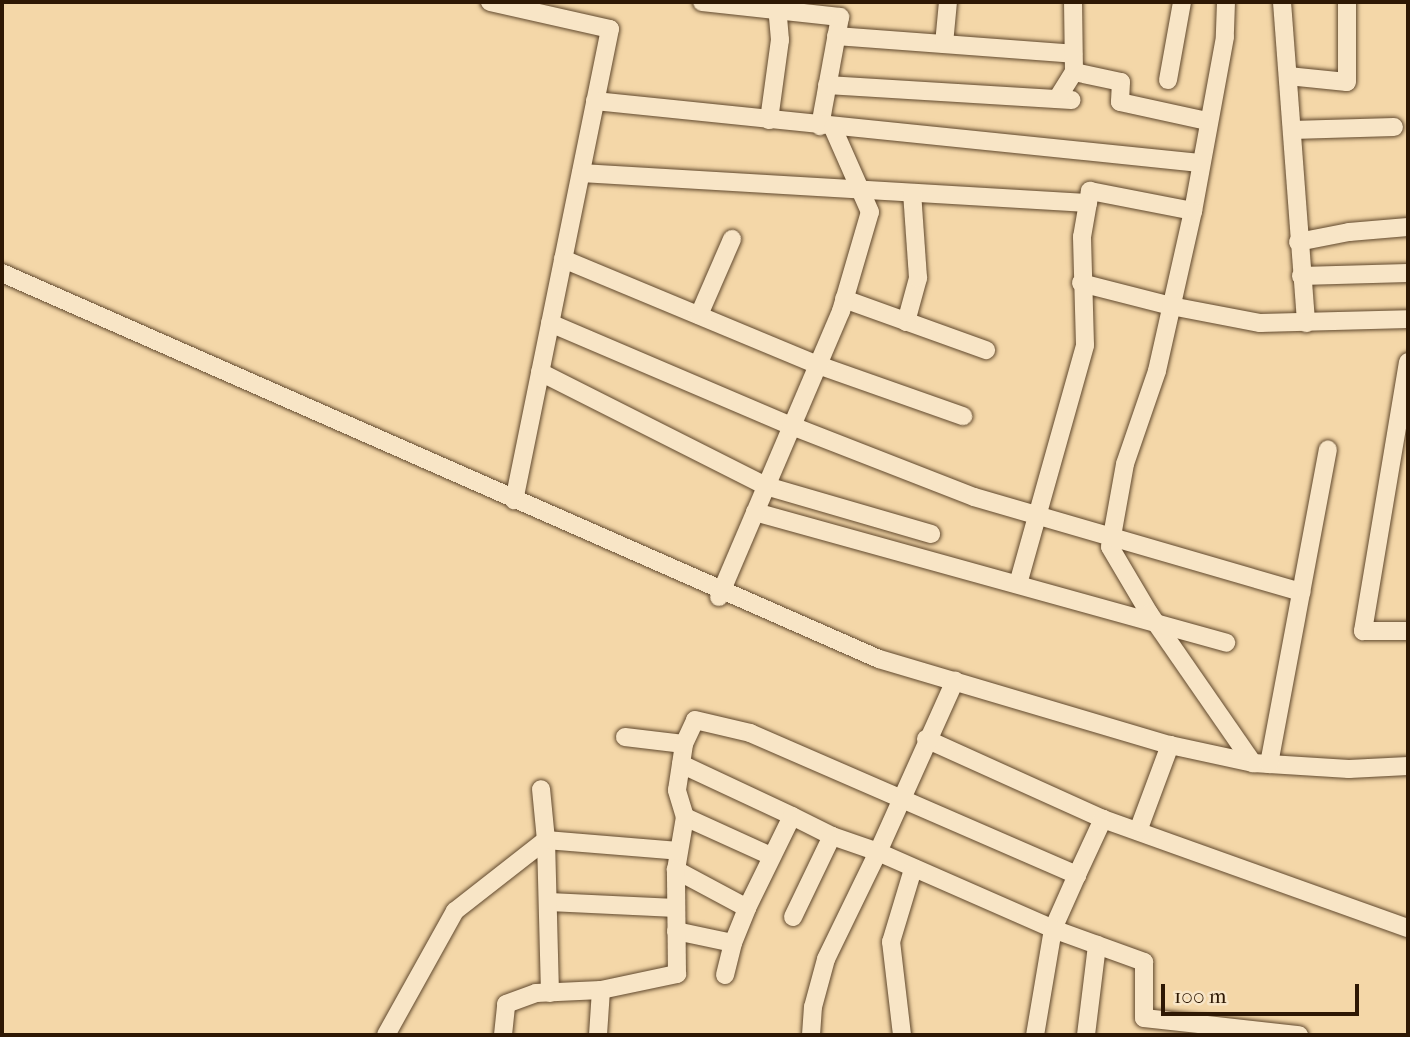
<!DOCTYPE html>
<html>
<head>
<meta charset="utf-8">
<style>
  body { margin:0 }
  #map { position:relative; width:1410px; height:1037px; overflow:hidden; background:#f4d7a8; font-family:"IM FELL French Canon",serif }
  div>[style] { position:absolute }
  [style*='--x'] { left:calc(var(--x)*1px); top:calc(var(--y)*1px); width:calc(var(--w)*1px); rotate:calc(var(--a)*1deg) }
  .roads { filter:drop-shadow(0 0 2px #60482d) drop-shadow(0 0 2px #60482d) }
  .minor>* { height:18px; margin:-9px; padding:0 9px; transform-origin:9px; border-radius:9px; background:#f8e5c6 }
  span { translate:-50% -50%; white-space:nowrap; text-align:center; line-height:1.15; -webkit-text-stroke:5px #f8e5c6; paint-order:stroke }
  .frame { position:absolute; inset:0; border:4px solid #2e1804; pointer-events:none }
  .scale { position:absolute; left:1161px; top:984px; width:198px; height:32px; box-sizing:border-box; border:4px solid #2e1804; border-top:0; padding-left:9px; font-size:21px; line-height:24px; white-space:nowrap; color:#2e1804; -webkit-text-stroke:5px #f8e5c6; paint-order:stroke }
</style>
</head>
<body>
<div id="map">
  <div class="roads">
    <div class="minor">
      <div style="--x:490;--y:2;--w:123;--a:12.7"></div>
      <div style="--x:610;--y:29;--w:481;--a:101.5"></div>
      <div style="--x:702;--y:2;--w:139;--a:6.2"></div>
      <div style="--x:840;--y:17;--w:111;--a:100.4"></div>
      <div style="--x:1226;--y:2;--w:35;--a:92"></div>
      <div style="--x:1225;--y:37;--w:177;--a:100.4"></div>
      <div style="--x:1193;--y:211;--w:164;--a:102.7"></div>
      <div style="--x:1157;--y:371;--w:98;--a:109"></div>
      <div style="--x:1125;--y:464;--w:84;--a:100.2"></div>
      <div style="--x:1110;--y:547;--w:77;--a:59.4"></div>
      <div style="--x:1149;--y:613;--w:183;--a:55.3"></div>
      <div style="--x:1282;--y:2;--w:322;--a:85.7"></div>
      <div style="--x:836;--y:36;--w:238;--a:4.3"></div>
      <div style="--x:944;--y:44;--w:42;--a:-84.6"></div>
      <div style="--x:1074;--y:72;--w:48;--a:12"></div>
      <div style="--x:1121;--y:82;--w:20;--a:93"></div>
      <div style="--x:1120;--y:102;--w:89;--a:12.3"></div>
      <div style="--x:1288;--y:76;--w:59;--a:5.8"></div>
      <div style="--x:1347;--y:82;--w:80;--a:-90"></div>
      <div style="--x:1168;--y:80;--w:79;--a:-79.8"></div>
      <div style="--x:827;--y:85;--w:245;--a:3.5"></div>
      <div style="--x:1057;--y:99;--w:32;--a:-58"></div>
      <div style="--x:1074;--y:72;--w:70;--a:-90.8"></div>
      <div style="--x:595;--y:101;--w:608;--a:5.85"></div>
      <div style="--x:769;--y:120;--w:81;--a:-82.2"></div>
      <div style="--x:780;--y:40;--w:38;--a:-95"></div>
      <div style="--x:1292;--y:130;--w:102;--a:-1.7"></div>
      <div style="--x:581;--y:173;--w:508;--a:3.39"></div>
      <div style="--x:1298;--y:242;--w:52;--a:-11.1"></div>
      <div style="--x:1349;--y:232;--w:59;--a:-4.8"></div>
      <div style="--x:563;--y:259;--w:276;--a:22.6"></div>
      <div style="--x:818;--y:365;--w:154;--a:19.4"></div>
      <div style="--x:2;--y:273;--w:958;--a:23.76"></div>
      <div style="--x:879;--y:659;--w:303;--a:16.5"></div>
      <div style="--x:1170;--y:745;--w:85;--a:12.2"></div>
      <div style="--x:1253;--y:763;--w:96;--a:3.6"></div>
      <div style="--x:1349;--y:769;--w:59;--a:-2.9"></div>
      <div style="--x:1301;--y:276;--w:107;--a:-1.6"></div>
      <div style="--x:1081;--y:283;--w:93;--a:14.3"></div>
      <div style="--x:1171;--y:306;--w:91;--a:10.8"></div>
      <div style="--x:1260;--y:323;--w:148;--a:-1.5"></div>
      <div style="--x:844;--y:299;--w:151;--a:19.8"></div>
      <div style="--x:699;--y:315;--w:83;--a:-66.5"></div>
      <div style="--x:906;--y:322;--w:46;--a:-74.7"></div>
      <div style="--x:918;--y:278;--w:85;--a:-94"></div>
      <div style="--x:550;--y:323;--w:263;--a:23.1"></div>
      <div style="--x:792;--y:426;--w:195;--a:21.3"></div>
      <div style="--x:974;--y:497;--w:341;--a:16.2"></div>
      <div style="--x:1408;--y:362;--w:273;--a:99.5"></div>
      <div style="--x:1363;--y:631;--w:45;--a:0"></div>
      <div style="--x:540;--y:372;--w:253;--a:26.8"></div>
      <div style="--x:766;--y:486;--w:172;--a:16.2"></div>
      <div style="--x:755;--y:512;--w:489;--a:15.5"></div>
      <div style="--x:1018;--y:584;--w:248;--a:-74.3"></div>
      <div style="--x:1085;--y:345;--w:108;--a:-91.6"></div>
      <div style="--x:1082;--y:237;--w:47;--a:-80.1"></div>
      <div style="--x:1090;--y:191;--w:105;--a:11"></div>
      <div style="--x:719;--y:597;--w:311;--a:-66.9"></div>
      <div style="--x:841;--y:311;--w:103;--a:-73.7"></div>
      <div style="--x:870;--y:212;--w:92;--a:-113.8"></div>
      <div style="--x:625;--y:737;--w:59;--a:6.8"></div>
      <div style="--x:926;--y:739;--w:194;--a:24.3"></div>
      <div style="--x:1103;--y:819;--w:324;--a:19.7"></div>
      <div style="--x:681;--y:764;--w:123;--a:25.1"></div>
      <div style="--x:1269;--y:764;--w:320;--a:-79.4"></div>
      <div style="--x:685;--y:817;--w:94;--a:24.4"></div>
      <div style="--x:1138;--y:831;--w:92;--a:-69.6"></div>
      <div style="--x:1077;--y:875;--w:62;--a:-65.1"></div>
      <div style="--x:549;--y:902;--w:127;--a:2.7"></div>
      <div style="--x:747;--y:908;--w:102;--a:-63.9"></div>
      <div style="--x:792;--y:816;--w:45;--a:26.6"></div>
      <div style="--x:793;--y:917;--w:90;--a:-64.3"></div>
      <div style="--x:832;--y:836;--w:49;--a:19.2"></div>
      <div style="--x:878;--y:852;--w:188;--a:-65.8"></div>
      <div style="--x:676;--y:931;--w:58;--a:11.9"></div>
      <div style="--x:725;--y:975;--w:33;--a:-76"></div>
      <div style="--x:733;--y:943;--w:38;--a:-68"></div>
      <div style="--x:747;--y:908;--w:81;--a:-151.8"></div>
      <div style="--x:676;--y:870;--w:54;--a:-80.4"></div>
      <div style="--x:685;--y:817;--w:28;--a:-107"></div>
      <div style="--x:677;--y:790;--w:47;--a:-81.3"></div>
      <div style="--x:684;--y:744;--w:26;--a:-65"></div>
      <div style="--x:695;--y:720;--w:57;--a:13.3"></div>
      <div style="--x:750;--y:733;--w:357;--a:23.5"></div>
      <div style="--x:1077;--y:875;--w:59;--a:114"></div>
      <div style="--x:1053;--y:929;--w:108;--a:99.6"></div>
      <div style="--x:550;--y:993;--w:153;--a:-91.5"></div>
      <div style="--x:546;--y:840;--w:133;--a:4.7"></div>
      <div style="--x:386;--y:1035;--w:142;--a:-60.9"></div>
      <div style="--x:455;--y:911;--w:115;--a:-38"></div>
      <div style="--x:546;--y:840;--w:51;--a:-95.6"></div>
      <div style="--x:503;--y:1035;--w:31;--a:-84"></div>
      <div style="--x:506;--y:1004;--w:32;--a:-20"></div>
      <div style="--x:536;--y:993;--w:65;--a:-2.6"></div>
      <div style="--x:601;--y:990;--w:78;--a:-11.9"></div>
      <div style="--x:677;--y:974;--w:104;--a:-90.6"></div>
      <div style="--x:598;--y:1035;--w:45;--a:-86.2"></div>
      <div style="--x:811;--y:1035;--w:28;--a:-86"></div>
      <div style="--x:813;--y:1007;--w:50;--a:-74.8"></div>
      <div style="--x:826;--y:959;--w:119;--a:-64.1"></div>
      <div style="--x:878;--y:852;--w:191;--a:23.7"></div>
      <div style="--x:1053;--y:929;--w:97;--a:19.9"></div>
      <div style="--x:1144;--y:962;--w:56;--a:90"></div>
      <div style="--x:1144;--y:1018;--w:156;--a:6.3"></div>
      <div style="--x:902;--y:1035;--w:94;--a:-96.7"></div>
      <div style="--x:891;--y:942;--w:76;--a:-73.2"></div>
      <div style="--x:1086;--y:1035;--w:91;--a:-83"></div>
    </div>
  </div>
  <div class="frame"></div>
  <div class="scale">100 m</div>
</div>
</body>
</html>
